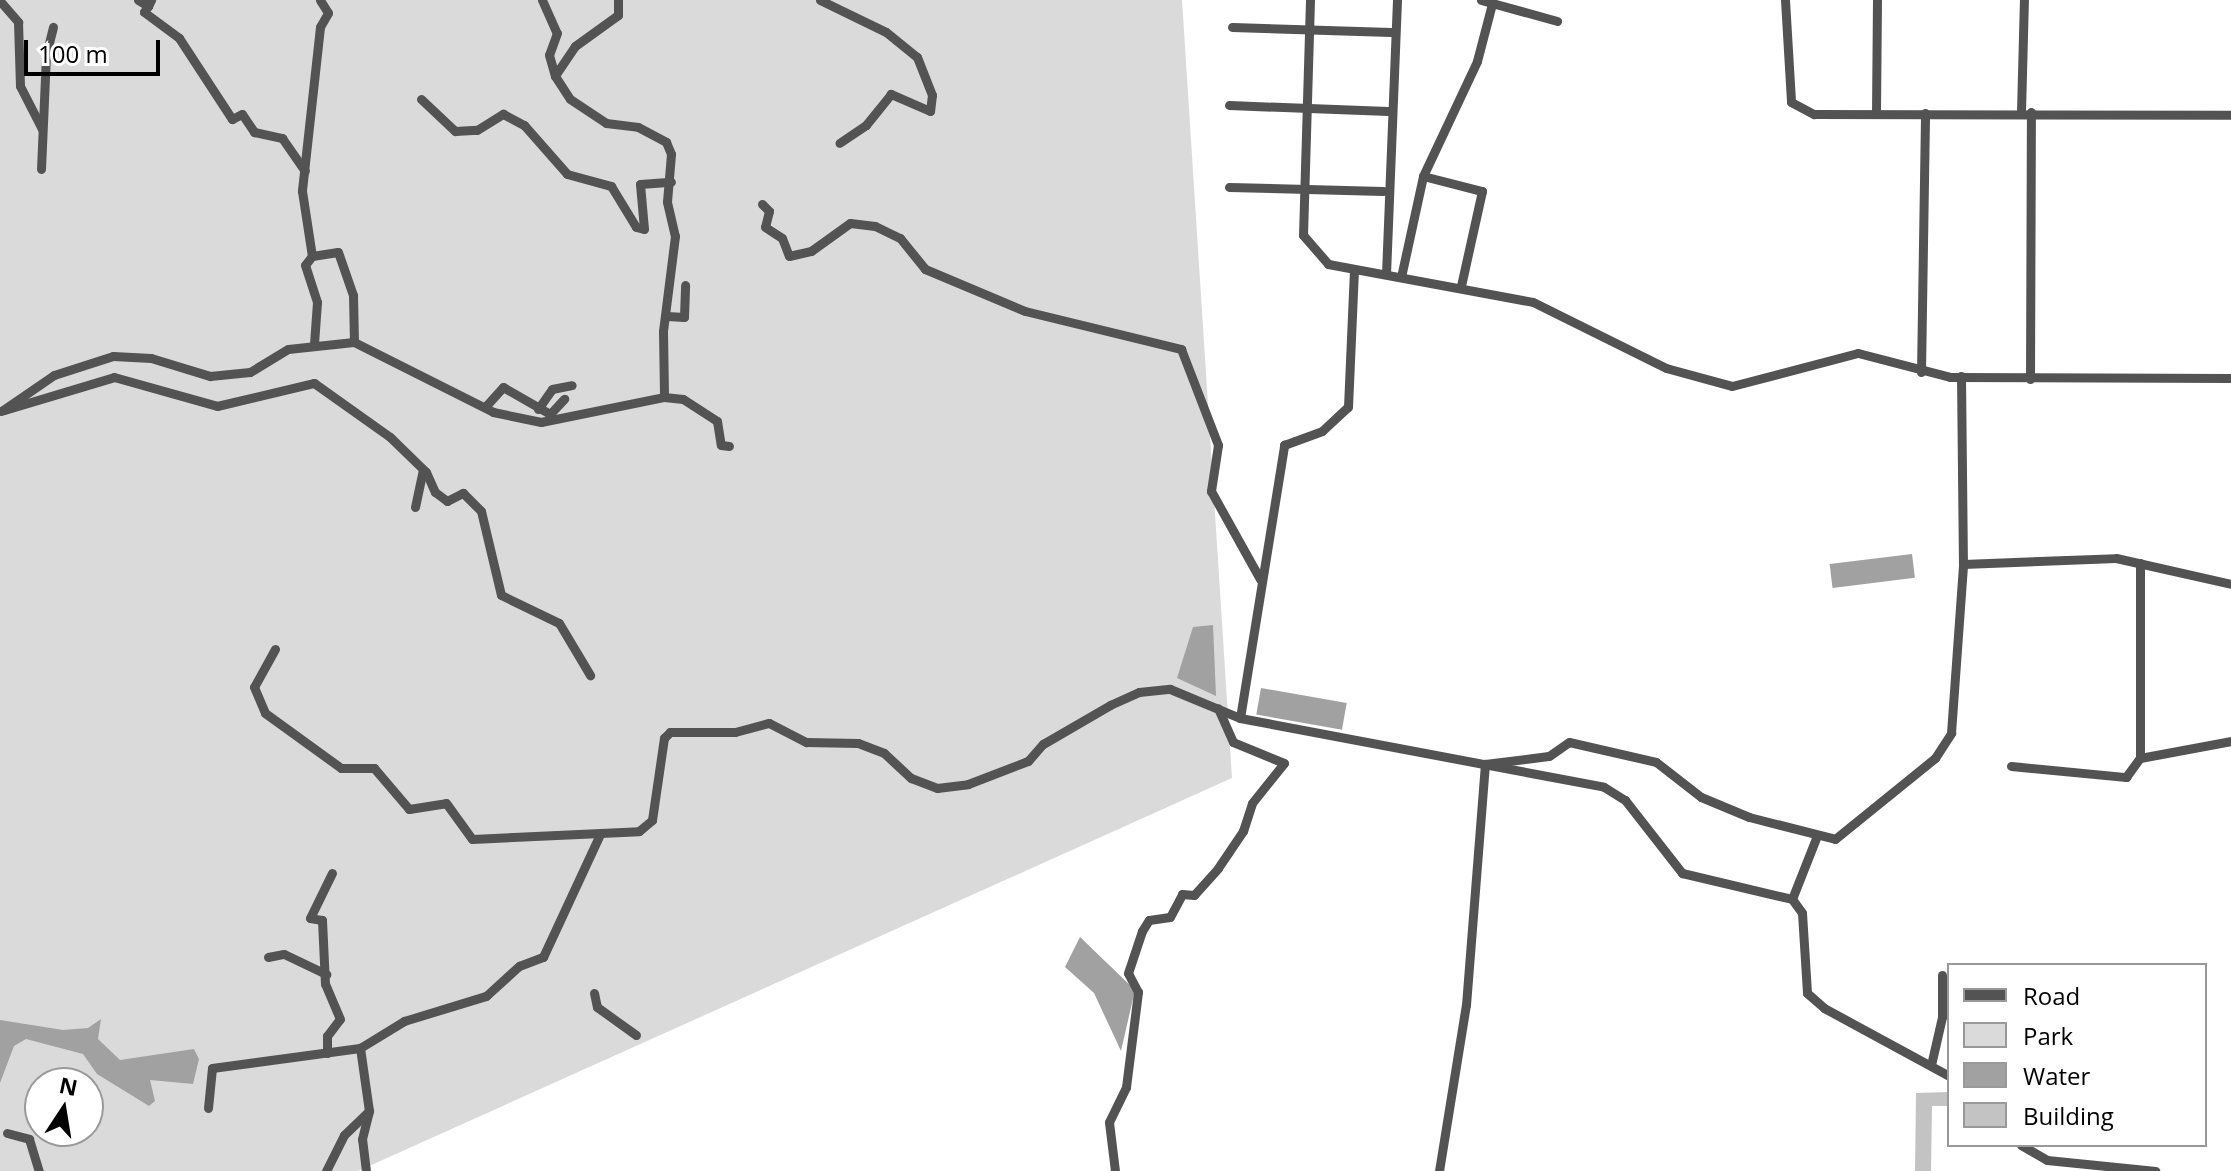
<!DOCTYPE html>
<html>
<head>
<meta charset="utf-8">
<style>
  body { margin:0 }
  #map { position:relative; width:2231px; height:1171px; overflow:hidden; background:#fff; font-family:"Open Sans",sans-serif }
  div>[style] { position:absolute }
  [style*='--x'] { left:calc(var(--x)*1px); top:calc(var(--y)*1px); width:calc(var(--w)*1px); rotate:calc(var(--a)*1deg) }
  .green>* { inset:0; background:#dadada }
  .water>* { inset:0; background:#a1a1a1; transform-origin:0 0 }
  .building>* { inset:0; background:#c3c3c3 }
  .minor>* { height:9px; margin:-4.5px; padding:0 4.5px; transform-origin:4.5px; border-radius:4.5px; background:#535353 }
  span { translate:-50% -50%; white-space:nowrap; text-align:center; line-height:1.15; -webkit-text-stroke:6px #fff; paint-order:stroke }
  .legend { position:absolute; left:1947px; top:963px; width:260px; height:184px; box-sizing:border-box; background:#fff; border:2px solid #999; margin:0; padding:10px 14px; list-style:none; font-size:24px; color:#000 }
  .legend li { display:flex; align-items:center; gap:16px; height:40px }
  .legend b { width:40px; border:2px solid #999 }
  .north { position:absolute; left:24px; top:1067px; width:80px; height:80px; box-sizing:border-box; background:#fff; border:2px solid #999; border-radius:50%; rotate:12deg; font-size:22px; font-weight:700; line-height:32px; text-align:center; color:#000 }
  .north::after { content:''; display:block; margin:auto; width:28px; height:36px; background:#000; clip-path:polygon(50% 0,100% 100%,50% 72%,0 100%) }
  .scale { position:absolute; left:24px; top:40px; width:136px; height:36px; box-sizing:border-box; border:4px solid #000; border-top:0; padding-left:10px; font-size:24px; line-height:28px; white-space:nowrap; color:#000; -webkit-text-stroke:6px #fff; paint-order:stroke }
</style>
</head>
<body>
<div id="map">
  <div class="green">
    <div style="clip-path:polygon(evenodd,0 0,1182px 0,1232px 778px,358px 1171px,0 1171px,0 0,40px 1083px,88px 1083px,88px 1131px,40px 1131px,40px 1083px)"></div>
  </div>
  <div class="water">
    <div style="left:1912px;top:554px;width:24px;height:83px;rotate:83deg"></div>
    <div style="clip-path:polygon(1213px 625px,1216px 696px,1177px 678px,1193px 627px)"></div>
    <div style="left:1261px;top:688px;width:87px;height:27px;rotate:10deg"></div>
    <div style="clip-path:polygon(1080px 937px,1135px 990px,1121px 1051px,1094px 993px,1065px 967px)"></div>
    <div style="clip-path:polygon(101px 1019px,98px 1039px,120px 1060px,194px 1049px,199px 1059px,193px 1084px,150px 1080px,155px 1101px,149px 1106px,97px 1074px,83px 1054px,26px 1039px,14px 1046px,0 1083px,0 1020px,63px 1030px,88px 1028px)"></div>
  </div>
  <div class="building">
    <div style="clip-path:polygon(1949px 1092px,1949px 1106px,1932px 1106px,1931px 1171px,1915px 1171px,1916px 1093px)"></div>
  </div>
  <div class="minor">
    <div style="--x:138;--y:0;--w:12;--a:31"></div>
    <div style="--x:148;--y:6;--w:7;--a:-63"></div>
    <div style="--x:320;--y:0;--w:15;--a:58"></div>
    <div style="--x:328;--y:13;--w:16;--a:120"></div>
    <div style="--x:320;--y:27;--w:165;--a:96.3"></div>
    <div style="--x:302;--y:191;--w:66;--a:81.3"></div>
    <div style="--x:312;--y:256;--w:26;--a:-9"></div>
    <div style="--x:338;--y:252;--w:46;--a:70.8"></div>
    <div style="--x:353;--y:295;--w:47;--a:88.8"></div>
    <div style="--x:354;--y:342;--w:156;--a:26.7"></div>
    <div style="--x:493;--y:412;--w:49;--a:11.8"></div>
    <div style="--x:541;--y:422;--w:126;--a:-11.5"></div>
    <div style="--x:664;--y:397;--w:19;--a:6"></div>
    <div style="--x:683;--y:399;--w:40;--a:32.9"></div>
    <div style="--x:717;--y:421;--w:24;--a:81"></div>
    <div style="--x:721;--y:445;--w:8;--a:7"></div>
    <div style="--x:542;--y:0;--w:36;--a:66"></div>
    <div style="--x:557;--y:33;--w:23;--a:110"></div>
    <div style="--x:549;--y:55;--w:22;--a:74"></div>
    <div style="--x:618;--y:0;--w:15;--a:90"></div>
    <div style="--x:618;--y:15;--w:53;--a:144.2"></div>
    <div style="--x:575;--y:46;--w:36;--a:124"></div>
    <div style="--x:555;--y:76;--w:27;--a:57"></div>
    <div style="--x:570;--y:99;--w:43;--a:33.7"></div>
    <div style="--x:606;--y:123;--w:32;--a:7"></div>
    <div style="--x:638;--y:127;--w:32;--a:28"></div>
    <div style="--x:666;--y:142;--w:13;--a:67"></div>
    <div style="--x:671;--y:154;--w:48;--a:94.8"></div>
    <div style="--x:667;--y:202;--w:35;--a:77"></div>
    <div style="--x:675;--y:236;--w:96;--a:97.2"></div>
    <div style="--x:663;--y:331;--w:66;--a:89.1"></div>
    <div style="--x:820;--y:0;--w:73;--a:25.9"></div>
    <div style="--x:886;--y:32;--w:40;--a:39"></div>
    <div style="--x:917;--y:57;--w:41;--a:68.5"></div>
    <div style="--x:932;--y:95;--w:16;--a:97"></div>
    <div style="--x:930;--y:111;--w:43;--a:-156.4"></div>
    <div style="--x:891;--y:94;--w:40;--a:129"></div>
    <div style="--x:866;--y:125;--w:32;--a:146"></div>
    <div style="--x:1310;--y:0;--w:235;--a:91.7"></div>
    <div style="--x:1303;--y:235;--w:38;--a:49"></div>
    <div style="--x:1328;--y:264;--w:208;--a:10.5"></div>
    <div style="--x:1533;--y:302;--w:148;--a:26.4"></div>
    <div style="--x:1666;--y:368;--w:68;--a:15.3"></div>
    <div style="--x:1732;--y:386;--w:130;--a:-14.7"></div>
    <div style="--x:1858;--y:353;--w:95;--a:14.6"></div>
    <div style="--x:1950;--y:377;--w:281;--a:0.2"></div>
    <div style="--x:1481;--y:0;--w:79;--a:15.4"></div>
    <div style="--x:1785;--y:0;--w:102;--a:86.6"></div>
    <div style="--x:1791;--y:102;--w:26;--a:28"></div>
    <div style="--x:1814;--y:114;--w:417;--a:0.1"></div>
    <div style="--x:0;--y:1;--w:28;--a:49"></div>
    <div style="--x:18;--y:22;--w:64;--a:88.2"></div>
    <div style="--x:20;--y:86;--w:48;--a:62.9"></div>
    <div style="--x:148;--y:6;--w:7;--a:124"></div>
    <div style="--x:144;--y:12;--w:44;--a:36.6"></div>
    <div style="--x:179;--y:38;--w:97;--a:56.8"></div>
    <div style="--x:232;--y:119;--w:11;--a:-27"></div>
    <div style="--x:242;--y:114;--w:22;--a:56"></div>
    <div style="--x:254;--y:132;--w:29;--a:12"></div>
    <div style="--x:282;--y:138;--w:40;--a:55.1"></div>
    <div style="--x:1232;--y:27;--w:159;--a:1.8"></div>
    <div style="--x:421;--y:99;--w:47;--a:43.3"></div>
    <div style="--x:455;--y:131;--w:22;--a:-3"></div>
    <div style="--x:477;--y:130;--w:31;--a:-32"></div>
    <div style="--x:503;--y:114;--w:24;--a:28"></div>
    <div style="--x:524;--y:125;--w:65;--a:48.7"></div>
    <div style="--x:567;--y:174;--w:46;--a:15.3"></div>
    <div style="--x:611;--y:186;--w:48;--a:58.6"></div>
    <div style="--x:636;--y:227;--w:8;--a:14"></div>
    <div style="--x:644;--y:229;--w:45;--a:-95.1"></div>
    <div style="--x:640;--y:184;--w:31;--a:-4"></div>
    <div style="--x:1229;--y:105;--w:159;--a:2.2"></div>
    <div style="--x:2021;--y:112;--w:112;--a:-88.5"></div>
    <div style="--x:1876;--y:113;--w:113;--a:-89.5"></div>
    <div style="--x:41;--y:169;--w:114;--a:-87.5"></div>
    <div style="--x:46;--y:55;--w:29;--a:-76"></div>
    <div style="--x:1423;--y:176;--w:127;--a:-64.8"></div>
    <div style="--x:1477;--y:61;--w:59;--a:-75.3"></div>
    <div style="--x:1229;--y:187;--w:154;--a:1.5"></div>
    <div style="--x:762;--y:204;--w:10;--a:45"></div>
    <div style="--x:769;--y:211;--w:16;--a:104"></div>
    <div style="--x:765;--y:227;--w:20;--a:33"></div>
    <div style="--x:782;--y:238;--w:19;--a:69"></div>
    <div style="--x:789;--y:256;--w:23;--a:-13"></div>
    <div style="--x:811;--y:251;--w:48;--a:-35.7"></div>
    <div style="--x:850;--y:223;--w:25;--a:7"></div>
    <div style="--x:875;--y:226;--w:28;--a:26"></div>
    <div style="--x:900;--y:238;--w:40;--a:51"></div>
    <div style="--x:925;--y:269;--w:108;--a:22.8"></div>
    <div style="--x:1025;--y:311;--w:161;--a:13.7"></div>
    <div style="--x:1181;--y:349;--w:103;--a:68.9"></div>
    <div style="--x:1218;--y:445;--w:47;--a:98.7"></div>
    <div style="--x:1211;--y:491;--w:101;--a:60.9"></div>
    <div style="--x:312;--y:256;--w:11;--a:128"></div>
    <div style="--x:305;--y:265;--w:39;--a:72"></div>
    <div style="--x:317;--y:302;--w:42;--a:94.1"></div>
    <div style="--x:1386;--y:274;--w:274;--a:-87.7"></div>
    <div style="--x:1401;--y:277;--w:103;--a:-77.7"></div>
    <div style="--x:1423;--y:176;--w:61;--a:14.3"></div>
    <div style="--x:1482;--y:191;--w:97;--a:102.5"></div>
    <div style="--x:667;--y:316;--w:17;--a:3"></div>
    <div style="--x:684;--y:317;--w:32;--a:-88"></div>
    <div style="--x:1921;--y:372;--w:259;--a:-89.1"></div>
    <div style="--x:1961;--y:376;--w:188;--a:89.4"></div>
    <div style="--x:1963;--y:564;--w:153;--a:-2.2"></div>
    <div style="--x:2116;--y:558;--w:118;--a:12.7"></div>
    <div style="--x:2030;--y:379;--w:267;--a:-89.8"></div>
    <div style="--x:485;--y:407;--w:27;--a:-48"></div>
    <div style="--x:503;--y:387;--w:54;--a:29.9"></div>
    <div style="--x:550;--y:414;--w:21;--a:-47"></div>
    <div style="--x:538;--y:409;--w:24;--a:-55"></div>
    <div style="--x:552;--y:389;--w:20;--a:-11"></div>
    <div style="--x:3;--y:410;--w:62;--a:-34.5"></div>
    <div style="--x:54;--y:375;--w:62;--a:-17.9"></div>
    <div style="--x:113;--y:356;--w:38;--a:3"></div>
    <div style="--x:151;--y:358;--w:62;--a:17"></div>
    <div style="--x:210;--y:376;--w:40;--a:-5.7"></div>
    <div style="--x:250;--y:372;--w:44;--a:-31.2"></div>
    <div style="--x:288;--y:349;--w:66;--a:-6.1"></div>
    <div style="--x:1;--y:411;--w:118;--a:-16.7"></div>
    <div style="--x:114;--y:377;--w:107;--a:15.7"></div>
    <div style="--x:217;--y:406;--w:100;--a:-13.3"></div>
    <div style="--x:314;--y:383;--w:93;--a:35.4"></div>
    <div style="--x:390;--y:437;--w:50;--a:44.2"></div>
    <div style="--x:426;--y:472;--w:22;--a:66"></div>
    <div style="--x:435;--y:492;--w:15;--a:37"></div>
    <div style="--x:447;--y:501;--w:18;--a:-27"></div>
    <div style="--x:463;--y:493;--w:25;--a:45"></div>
    <div style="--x:481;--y:511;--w:86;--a:76.6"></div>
    <div style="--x:501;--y:595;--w:64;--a:25.8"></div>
    <div style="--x:559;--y:623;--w:61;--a:59.2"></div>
    <div style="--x:415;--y:507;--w:38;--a:-78"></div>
    <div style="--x:275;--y:649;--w:43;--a:118.9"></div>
    <div style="--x:254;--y:687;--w:28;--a:67"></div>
    <div style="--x:265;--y:713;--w:94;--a:35.9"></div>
    <div style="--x:341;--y:768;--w:33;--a:0"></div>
    <div style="--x:374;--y:768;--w:54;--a:49.5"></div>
    <div style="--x:409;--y:809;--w:37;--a:-9"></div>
    <div style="--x:446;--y:803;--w:44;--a:54.2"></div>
    <div style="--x:472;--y:839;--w:167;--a:-2.7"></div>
    <div style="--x:639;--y:831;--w:17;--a:-40"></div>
    <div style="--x:652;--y:820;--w:83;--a:-81.7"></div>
    <div style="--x:664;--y:738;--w:8;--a:-45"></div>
    <div style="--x:670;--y:732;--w:65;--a:0"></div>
    <div style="--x:735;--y:732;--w:35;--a:-15"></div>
    <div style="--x:769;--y:723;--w:42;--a:27.2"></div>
    <div style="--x:806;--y:742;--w:52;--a:1.1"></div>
    <div style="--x:858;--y:743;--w:28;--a:21"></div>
    <div style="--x:884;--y:753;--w:37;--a:43"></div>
    <div style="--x:911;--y:778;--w:28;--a:21"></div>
    <div style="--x:937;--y:788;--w:31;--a:-7"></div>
    <div style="--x:968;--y:784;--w:64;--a:-21"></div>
    <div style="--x:1028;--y:761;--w:23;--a:-49"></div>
    <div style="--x:1043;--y:744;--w:78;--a:-30.2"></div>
    <div style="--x:1110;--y:705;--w:32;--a:-24"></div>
    <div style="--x:1139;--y:692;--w:31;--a:-6"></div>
    <div style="--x:1170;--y:689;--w:76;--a:22.5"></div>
    <div style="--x:1240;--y:718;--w:370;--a:10.7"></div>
    <div style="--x:1604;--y:787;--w:25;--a:32"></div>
    <div style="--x:1625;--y:800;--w:93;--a:52"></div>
    <div style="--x:1682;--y:873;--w:113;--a:13.3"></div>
    <div style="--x:1792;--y:899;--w:17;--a:54"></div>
    <div style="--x:1802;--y:913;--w:80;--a:86.4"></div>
    <div style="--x:1807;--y:993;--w:23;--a:41"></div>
    <div style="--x:1824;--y:1008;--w:142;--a:28.5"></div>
    <div style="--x:1240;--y:718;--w:277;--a:-80.8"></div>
    <div style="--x:1284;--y:445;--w:40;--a:-20.2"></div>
    <div style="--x:1322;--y:431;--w:35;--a:-43"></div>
    <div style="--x:1348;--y:407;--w:136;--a:-87.5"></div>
    <div style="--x:2140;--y:758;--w:93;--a:-10.6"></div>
    <div style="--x:2011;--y:766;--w:116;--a:5.5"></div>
    <div style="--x:2126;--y:777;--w:24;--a:-54"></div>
    <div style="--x:2140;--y:758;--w:195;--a:-90"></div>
    <div style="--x:1792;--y:899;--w:66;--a:-68.5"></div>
    <div style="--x:268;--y:957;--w:16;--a:-11"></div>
    <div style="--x:284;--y:954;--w:47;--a:25.5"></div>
    <div style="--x:594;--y:993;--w:14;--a:78"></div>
    <div style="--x:597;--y:1007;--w:48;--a:35.7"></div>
    <div style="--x:327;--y:1053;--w:17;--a:-90"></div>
    <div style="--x:327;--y:1036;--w:21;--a:-53"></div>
    <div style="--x:340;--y:1019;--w:38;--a:-113"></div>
    <div style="--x:325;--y:984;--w:64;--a:-92.7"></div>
    <div style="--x:322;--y:920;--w:12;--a:-171"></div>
    <div style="--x:310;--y:918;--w:50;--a:-63.9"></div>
    <div style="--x:1931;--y:1065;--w:49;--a:-77.1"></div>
    <div style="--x:1942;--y:1017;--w:42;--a:-90"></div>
    <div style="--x:208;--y:1108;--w:40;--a:-84.3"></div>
    <div style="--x:212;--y:1068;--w:149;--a:-7.7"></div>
    <div style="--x:7;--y:1133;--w:23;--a:15"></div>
    <div style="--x:29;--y:1139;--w:34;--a:73"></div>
    <div style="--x:2021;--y:1145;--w:30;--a:30"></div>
    <div style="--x:2047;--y:1160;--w:109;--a:5.8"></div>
    <div style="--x:326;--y:1171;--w:40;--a:-63.4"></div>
    <div style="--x:344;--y:1135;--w:35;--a:-44"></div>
    <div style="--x:366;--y:1171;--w:32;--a:-97"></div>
    <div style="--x:362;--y:1139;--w:29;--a:-76"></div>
    <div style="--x:369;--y:1111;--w:64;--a:-98.1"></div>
    <div style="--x:360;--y:1048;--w:52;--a:-31.5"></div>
    <div style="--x:404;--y:1021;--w:86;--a:-17"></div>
    <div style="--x:486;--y:996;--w:45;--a:-42.3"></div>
    <div style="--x:519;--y:966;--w:26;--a:-21"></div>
    <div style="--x:543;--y:957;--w:136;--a:-65.1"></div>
    <div style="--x:1115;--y:1171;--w:49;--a:-97"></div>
    <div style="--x:1109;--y:1122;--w:39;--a:-64"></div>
    <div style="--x:1126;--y:1087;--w:96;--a:-82.8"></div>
    <div style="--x:1138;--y:992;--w:21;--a:-118"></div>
    <div style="--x:1128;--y:973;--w:44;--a:-71.6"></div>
    <div style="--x:1142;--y:931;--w:13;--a:-58"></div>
    <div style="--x:1149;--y:920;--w:21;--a:-8"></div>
    <div style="--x:1170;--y:917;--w:26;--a:-62"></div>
    <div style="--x:1182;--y:894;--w:12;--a:5"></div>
    <div style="--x:1194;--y:895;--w:36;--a:-48"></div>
    <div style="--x:1218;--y:868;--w:45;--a:-56"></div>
    <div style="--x:1243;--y:831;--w:29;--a:-72"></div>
    <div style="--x:1252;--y:803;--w:51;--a:-51.3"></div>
    <div style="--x:1284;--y:763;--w:55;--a:-157.6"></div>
    <div style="--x:1233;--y:742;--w:37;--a:-114"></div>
    <div style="--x:1439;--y:1171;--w:168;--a:-80.8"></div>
    <div style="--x:1466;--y:1005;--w:242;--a:-85.5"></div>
    <div style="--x:1485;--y:764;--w:64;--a:-7.1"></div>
    <div style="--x:1549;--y:756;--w:24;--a:-35"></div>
    <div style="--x:1569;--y:742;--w:89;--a:12.9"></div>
    <div style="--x:1656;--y:762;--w:57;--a:37.9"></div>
    <div style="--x:1701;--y:797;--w:52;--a:22.6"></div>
    <div style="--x:1749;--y:817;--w:89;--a:14.3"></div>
    <div style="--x:1835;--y:839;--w:129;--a:-39"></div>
    <div style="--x:1935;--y:758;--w:30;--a:-57"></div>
    <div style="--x:1951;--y:733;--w:169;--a:-85.9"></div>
  </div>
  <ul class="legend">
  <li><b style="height:10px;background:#535353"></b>Road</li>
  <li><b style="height:22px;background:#dadada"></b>Park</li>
  <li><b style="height:22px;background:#a1a1a1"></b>Water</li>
  <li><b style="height:22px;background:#c3c3c3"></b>Building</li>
  </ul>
  <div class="north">N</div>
  <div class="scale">100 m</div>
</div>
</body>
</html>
